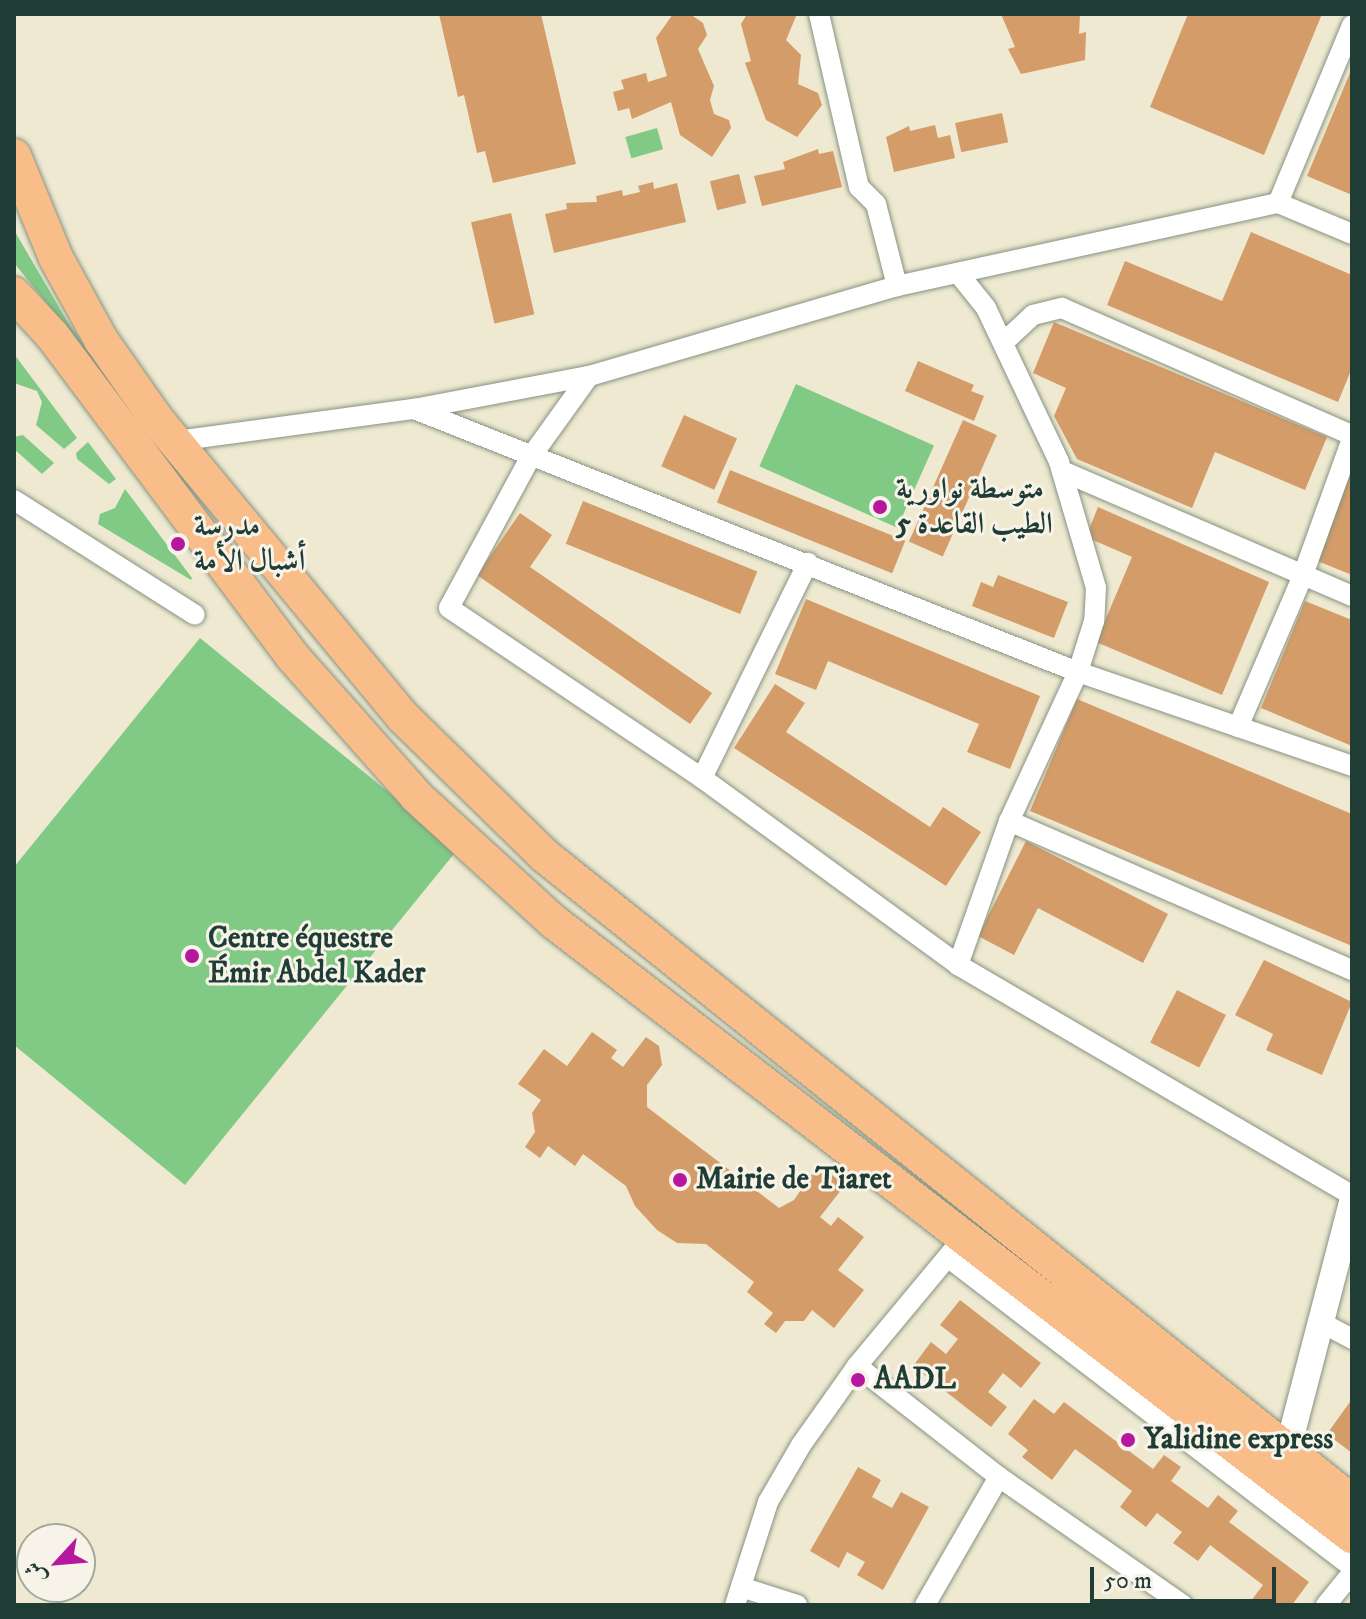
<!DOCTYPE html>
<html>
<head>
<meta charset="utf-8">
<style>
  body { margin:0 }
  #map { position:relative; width:1366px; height:1619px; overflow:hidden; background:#eee9d0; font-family:"IM FELL DW Pica",Amiri,serif }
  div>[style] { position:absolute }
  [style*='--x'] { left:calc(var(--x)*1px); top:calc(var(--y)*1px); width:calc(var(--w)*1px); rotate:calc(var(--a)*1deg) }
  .green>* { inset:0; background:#81ca86; transform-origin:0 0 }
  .building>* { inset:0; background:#d49c68; transform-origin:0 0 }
  .roads { filter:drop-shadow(0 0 2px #869382) drop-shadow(0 0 2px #869382) }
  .minor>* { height:20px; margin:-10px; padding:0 10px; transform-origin:10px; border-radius:10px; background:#fff }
  .tertiary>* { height:26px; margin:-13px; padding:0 13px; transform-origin:13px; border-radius:13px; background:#fff }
  .trunk>* { height:34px; margin:-17px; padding:0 17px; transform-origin:17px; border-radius:17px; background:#f8bd89 }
  .dots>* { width:22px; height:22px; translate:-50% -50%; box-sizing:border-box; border:4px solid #f7f3e8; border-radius:50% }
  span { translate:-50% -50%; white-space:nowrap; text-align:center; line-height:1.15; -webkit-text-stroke:6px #f7f3e8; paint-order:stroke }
  .poi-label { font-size:30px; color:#1f3d34; font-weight:700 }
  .left { translate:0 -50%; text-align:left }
  .frame { position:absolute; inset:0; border:16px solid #1f3d34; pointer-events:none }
  .north { position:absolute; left:16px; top:1523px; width:80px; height:80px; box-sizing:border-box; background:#f7f3e8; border:2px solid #a1aaa0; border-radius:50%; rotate:244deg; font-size:22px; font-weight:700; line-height:32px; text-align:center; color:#1f3d34 }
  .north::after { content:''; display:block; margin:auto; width:28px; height:36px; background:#b5179e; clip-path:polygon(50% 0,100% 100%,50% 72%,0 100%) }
  .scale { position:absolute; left:1090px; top:1567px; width:186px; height:36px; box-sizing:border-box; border:4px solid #1f3d34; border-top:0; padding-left:10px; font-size:24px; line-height:28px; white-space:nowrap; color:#1f3d34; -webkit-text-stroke:6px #f7f3e8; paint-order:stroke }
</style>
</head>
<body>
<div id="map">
  <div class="green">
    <div style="left:657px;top:128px;width:22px;height:33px;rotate:74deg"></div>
    <div style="clip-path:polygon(14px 230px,66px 319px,90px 356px,14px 263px)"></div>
    <div style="clip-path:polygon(14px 354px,77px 438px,64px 449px,36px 425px,42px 402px,37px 391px,14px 383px)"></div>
    <div style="left:796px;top:384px;width:151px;height:90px;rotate:24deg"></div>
    <div style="clip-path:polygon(23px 435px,54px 463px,42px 474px,14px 449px,14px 437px)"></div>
    <div style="clip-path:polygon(88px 442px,116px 479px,109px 484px,77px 459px,76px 453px)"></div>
    <div style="clip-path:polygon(125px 489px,192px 578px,191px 580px,98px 524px,100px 514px,115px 508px)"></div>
    <div style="clip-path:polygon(200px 638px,458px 849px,185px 1185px,14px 1045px,14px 867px)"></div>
  </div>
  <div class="building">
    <div style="clip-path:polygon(439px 14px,541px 14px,576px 164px,493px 183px,485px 151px,477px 153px,464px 95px,458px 97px)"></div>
    <div style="clip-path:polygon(673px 14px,690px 14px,703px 23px,707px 35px,698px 49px,714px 86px,710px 100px,714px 114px,729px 120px,731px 128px,712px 157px,680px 135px,671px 102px,632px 119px,629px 108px,618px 111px,613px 92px,624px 89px,621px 80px,646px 73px,648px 82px,667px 76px,656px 38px)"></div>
    <div style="clip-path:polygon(747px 14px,797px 14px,786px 40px,801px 55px,798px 84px,818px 93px,822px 105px,797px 137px,766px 120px,745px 63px,751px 61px,741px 24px)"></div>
    <div style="clip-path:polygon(1001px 14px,1080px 14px,1079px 34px,1086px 32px,1085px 60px,1021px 74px,1008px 49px,1015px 47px)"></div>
    <div style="clip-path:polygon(1188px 14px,1322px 14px,1264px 155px,1150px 107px)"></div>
    <div style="clip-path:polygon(1352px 68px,1352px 195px,1307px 176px)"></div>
    <div style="left:1002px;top:113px;width:30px;height:48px;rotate:78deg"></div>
    <div style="clip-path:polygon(935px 125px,938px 138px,950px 135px,955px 158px,894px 172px,886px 137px,909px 126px,910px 131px)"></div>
    <div style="clip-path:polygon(818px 149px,819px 154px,833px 151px,842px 187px,762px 206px,754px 176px,785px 169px,783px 162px)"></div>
    <div style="left:739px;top:174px;width:30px;height:30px;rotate:76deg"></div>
    <div style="clip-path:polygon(653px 182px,654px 189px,677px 183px,686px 222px,554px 253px,545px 214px,567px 209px,566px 203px,597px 202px,596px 196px,622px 190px,623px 196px,640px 192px,638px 186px)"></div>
    <div style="left:511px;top:213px;width:104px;height:41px;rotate:77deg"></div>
    <div style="clip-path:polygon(1251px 232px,1352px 275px,1352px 368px,1338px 402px,1107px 305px,1125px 261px,1222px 301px)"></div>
    <div style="clip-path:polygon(1054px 322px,1327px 437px,1305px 490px,1215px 452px,1192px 508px,1077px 459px,1054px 416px,1066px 388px,1033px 373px)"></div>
    <div style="clip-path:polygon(918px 361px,974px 385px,971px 391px,984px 396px,974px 421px,905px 391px)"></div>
    <div style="left:684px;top:415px;width:58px;height:56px;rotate:24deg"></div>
    <div style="left:963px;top:420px;width:37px;height:133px;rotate:24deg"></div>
    <div style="left:730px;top:470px;width:189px;height:35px;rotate:22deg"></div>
    <div style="clip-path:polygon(1352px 470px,1352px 575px,1315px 560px)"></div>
    <div style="left:583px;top:501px;width:188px;height:46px;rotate:22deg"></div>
    <div style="clip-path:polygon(1098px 507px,1269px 582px,1222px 695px,1096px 642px,1132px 557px,1086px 537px)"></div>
    <div style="clip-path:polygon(520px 513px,552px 535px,530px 567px,712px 693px,690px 724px,477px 575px)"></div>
    <div style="clip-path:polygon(998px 575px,1068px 602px,1054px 638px,972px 606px,981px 582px,993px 587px)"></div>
    <div style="clip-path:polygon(806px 599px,1040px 696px,1010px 769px,967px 752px,979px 724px,828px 661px,816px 690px,775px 674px)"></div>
    <div style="clip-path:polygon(1305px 601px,1352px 620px,1352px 746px,1261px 708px)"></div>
    <div style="clip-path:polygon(775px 684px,805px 703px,786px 732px,930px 827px,943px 807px,981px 832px,946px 886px,734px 748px)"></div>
    <div style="clip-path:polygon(1077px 699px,1352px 814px,1352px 946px,1030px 811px)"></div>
    <div style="clip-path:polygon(1026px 841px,1168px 914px,1143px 963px,1038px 908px,1014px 955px,978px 936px)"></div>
    <div style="clip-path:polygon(1264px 960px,1352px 1002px,1322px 1075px,1266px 1050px,1273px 1034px,1235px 1015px)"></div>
    <div style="left:1177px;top:990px;width:55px;height:59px;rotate:27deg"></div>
    <div style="clip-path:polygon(592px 1032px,617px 1050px,611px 1058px,623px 1067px,646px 1037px,659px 1046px,662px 1065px,647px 1085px,647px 1107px,779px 1208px,794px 1200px,811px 1175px,828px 1172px,845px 1185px,820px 1217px,831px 1226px,838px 1217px,864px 1237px,838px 1270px,864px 1290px,834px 1328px,812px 1310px,804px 1321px,785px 1321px,776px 1333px,764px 1324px,773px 1313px,747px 1292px,754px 1282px,706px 1244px,677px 1243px,657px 1230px,635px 1206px,626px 1186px,583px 1154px,575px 1166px,548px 1146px,540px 1158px,525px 1147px,535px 1132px,532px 1113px,541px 1100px,518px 1084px,544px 1049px,567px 1066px)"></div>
    <div style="clip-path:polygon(960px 1300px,1041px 1363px,1021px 1388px,1003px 1373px,988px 1392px,1007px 1407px,991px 1427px,913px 1366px,931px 1342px,946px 1354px,958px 1339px,940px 1325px)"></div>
    <div style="clip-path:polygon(1034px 1399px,1054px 1414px,1064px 1402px,1153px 1469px,1164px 1455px,1181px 1467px,1171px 1481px,1208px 1508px,1218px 1495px,1238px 1511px,1229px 1522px,1309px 1582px,1292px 1605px,1248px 1605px,1263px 1585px,1210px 1545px,1198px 1561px,1173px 1543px,1182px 1532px,1157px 1513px,1146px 1527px,1120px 1507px,1132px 1491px,1075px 1449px,1052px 1480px,1022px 1457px,1028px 1450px,1008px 1434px)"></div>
    <div style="clip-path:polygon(1352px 1399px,1352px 1453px,1327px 1434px)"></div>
    <div style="clip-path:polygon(858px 1467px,881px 1480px,872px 1497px,892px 1508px,901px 1492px,929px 1507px,883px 1590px,857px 1575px,865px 1562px,847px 1552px,839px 1568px,810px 1551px)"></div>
  </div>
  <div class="roads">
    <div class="minor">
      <div style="--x:819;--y:14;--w:178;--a:77"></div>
      <div style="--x:859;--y:187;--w:24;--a:45"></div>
      <div style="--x:876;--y:204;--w:85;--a:75.6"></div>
      <div style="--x:1278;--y:203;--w:80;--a:22.7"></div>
      <div style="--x:958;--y:273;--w:45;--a:51.3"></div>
      <div style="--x:986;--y:308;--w:170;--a:64.6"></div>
      <div style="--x:1059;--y:462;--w:131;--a:73.6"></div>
      <div style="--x:1096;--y:588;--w:33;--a:93"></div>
      <div style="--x:1094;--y:621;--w:53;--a:107.4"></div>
      <div style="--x:1078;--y:672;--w:164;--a:114.8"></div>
      <div style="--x:1009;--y:821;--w:153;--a:109.5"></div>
      <div style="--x:1004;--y:342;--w:40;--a:-43"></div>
      <div style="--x:1033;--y:315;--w:30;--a:-14"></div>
      <div style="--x:1062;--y:308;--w:317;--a:23.7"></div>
      <div style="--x:589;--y:376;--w:101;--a:125.7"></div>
      <div style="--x:530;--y:458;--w:170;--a:118.4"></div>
      <div style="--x:449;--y:608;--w:305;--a:33.9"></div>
      <div style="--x:702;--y:778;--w:317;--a:36.1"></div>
      <div style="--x:958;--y:965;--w:456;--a:30.3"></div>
      <div style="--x:414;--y:409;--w:714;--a:21.61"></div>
      <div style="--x:1078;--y:672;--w:290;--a:18.9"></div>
      <div style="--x:176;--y:441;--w:240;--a:-7.7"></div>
      <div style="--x:414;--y:409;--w:178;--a:-10.7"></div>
      <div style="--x:589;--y:376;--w:321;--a:-16.3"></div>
      <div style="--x:897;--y:286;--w:390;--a:-12.3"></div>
      <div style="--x:1278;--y:203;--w:193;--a:-67.4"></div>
      <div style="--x:1062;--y:471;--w:316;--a:23.3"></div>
      <div style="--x:14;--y:500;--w:214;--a:32.4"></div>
      <div style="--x:1238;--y:727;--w:165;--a:-66.8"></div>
      <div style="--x:1303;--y:575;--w:145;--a:-70.2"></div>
      <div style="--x:702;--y:778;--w:240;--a:-63.8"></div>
      <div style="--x:1009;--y:821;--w:374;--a:23.5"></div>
      <div style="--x:949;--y:1258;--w:508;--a:37.48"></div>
      <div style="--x:1324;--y:1324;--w:32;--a:28"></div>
      <div style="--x:857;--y:1366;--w:180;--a:38"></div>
      <div style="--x:999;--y:1477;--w:224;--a:34.8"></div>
      <div style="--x:741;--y:1587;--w:59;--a:17.8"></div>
      <div style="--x:735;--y:1605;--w:108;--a:-72.2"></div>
      <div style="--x:768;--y:1502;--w:66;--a:-59.9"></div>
      <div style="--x:801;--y:1445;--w:97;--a:-54.7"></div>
      <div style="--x:857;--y:1366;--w:153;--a:-50.3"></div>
      <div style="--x:925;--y:1605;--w:148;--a:-60"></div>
      <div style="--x:1326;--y:1605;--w:41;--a:-50.9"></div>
    </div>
    <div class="tertiary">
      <div style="--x:1287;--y:1452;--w:257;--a:-75.4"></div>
    </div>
    <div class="trunk">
      <div style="--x:14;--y:156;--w:110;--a:67.6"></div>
      <div style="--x:56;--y:258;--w:94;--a:61.2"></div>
      <div style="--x:101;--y:340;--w:99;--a:54.9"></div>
      <div style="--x:158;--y:421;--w:384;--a:50.4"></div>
      <div style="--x:403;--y:717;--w:199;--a:44.4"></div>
      <div style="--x:545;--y:856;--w:1034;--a:38.68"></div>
      <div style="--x:14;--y:294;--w:56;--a:47.2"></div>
      <div style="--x:52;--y:335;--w:401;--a:53.2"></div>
      <div style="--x:292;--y:656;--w:188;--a:48.4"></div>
      <div style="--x:417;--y:797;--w:185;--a:42.4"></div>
      <div style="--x:554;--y:922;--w:1007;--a:37.58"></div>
    </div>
  </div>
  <div class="dots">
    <div style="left:880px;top:507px;background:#b5179e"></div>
    <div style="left:178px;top:544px;background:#b5179e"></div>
    <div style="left:192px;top:956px;background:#b5179e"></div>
    <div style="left:680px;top:1180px;background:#b5179e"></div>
    <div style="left:858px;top:1380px;background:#b5179e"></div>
    <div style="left:1128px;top:1440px;background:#b5179e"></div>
  </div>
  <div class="poi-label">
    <span class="left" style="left:896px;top:507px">متوسطة نواورية<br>الطيب القاعدة 5</span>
    <span class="left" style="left:194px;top:544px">مدرسة<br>أشبال الأمة</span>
    <span class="left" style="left:208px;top:956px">Centre équestre<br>Émir Abdel Kader</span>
    <span class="left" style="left:696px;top:1180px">Mairie de Tiaret</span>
    <span class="left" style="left:874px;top:1380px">AADL</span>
    <span class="left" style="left:1144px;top:1440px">Yalidine express</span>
  </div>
  <div class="frame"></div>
  <div class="north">ش</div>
  <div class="scale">50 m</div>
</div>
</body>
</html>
